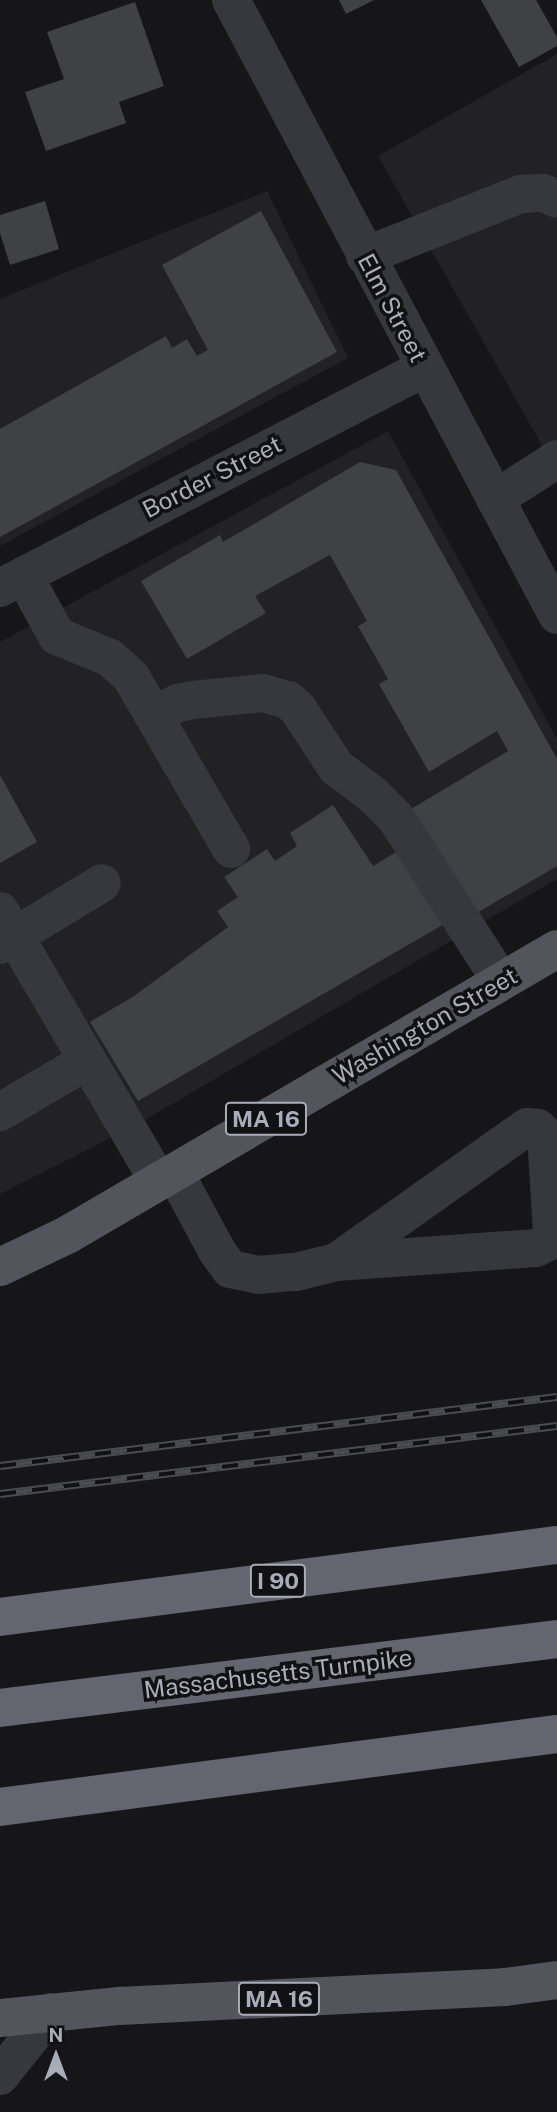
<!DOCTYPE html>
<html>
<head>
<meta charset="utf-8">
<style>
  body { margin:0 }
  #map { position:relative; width:557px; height:2112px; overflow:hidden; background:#161618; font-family:"Public Sans",sans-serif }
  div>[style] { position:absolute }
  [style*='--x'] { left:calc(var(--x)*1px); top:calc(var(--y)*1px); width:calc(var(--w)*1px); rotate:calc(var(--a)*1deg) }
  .built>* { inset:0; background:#222225 }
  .building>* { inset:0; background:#404145 }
  .minor>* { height:38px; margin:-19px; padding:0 19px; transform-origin:19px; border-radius:19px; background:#37383d }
  .major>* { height:38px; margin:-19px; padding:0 19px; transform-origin:19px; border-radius:19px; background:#53555c }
  .highway>* { height:38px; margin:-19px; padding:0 19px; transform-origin:19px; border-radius:19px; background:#63666e }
  .rail>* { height:8px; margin-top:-4px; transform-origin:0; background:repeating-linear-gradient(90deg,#111113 0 16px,#4a4c52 0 32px); box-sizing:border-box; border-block:2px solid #4a4c52 }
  span { translate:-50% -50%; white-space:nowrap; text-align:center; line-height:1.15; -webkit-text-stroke:7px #111113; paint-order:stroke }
  .shield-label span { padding:2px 5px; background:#111113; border:2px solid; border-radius:5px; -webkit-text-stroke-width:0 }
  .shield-label { font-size:23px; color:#a8adb8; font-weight:700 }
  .street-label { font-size:24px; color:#a8adb8 }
  .north { position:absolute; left:21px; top:2021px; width:70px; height:70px; -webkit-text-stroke:5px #111113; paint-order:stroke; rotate:0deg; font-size:19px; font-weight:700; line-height:28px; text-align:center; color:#a8adb8 }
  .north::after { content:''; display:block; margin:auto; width:24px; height:32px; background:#a8adb8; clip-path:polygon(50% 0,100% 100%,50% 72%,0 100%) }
</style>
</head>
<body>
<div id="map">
  <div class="built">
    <div style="clip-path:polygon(557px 54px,557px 472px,378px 156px)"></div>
    <div style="clip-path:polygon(267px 191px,348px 358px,0 546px,0 299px)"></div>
    <div style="clip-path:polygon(388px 431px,557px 739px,557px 879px,138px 1124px,0 1194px,0 642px)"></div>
  </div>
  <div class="building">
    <div style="clip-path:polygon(339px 0,374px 0,346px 14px)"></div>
    <div style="clip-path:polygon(481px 0,536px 0,557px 37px,557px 46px,519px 67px)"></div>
    <div style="clip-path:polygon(135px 2px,164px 86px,119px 102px,126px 123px,46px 151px,25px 92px,64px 79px,47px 32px)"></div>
    <div style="clip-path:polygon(45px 201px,59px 249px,10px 265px,0 233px,0 215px)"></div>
    <div style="clip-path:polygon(261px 211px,337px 352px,0 537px,0 429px,166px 336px,172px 348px,187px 339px,197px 356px,208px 350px,162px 265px)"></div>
    <div style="clip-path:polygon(360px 462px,396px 470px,557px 759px,557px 866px,475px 914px,411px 809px,508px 751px,497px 731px,429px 772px,379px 684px,388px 679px,358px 626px,367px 621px,330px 555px,255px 596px,266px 613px,187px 659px,141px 581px,220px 535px,223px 542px)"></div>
    <div style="clip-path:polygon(0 775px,37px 842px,0 863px)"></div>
    <div style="clip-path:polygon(333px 805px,373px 866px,401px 849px,446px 923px,138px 1101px,90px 1022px,134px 996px,228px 927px,217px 911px,238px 897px,224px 877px,267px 849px,275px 861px,297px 846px,290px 833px)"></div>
  </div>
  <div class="minor">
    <div style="--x:231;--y:0;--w:696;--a:62.07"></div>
    <div style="--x:365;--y:256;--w:168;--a:-21.7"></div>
    <div style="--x:521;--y:194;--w:22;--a:-3"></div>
    <div style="--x:543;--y:193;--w:15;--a:23"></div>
    <div style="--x:495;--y:499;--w:74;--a:-32.8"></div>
    <div style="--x:24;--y:576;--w:68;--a:61.2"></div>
    <div style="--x:57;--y:636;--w:57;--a:22.5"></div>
    <div style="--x:110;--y:658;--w:28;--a:42"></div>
    <div style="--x:131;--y:677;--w:199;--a:59.8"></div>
    <div style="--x:0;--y:588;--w:478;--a:-27.4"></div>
    <div style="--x:153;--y:715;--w:28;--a:-26"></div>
    <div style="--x:178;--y:703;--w:15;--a:-11"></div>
    <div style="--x:193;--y:700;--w:70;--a:-5.7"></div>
    <div style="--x:263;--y:693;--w:26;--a:16"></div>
    <div style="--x:288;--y:700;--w:13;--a:42"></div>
    <div style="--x:298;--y:709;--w:69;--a:56.8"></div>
    <div style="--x:336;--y:767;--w:46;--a:37.1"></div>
    <div style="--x:373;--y:795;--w:31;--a:45"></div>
    <div style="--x:395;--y:817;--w:195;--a:57.1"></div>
    <div style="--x:0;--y:911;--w:314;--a:59.6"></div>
    <div style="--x:0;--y:945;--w:119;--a:-31.3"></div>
    <div style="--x:0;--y:1112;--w:101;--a:-30.4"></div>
    <div style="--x:175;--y:1173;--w:89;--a:61.7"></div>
    <div style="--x:217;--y:1251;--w:22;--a:54"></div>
    <div style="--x:230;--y:1269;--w:29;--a:12"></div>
    <div style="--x:258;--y:1275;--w:38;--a:-5"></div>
    <div style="--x:296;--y:1272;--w:41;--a:-14"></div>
    <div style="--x:336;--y:1262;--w:200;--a:-4"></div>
    <div style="--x:536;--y:1248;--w:13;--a:-27"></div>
    <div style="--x:548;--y:1242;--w:12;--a:-70"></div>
    <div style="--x:552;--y:1231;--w:95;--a:-93.6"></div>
    <div style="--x:546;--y:1136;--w:11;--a:-135"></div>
    <div style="--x:538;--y:1128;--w:11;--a:-175"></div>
    <div style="--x:527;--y:1127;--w:234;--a:144.7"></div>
    <div style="--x:0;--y:2076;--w:82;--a:-51.4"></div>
  </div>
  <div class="major">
    <div style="--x:0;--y:1267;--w:74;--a:-25.5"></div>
    <div style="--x:67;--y:1235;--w:567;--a:-30.27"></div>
    <div style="--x:0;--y:2018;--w:120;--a:-5.8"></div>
    <div style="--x:119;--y:2006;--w:386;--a:-2.8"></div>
    <div style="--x:505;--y:1987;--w:52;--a:-7.7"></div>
  </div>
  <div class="highway">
    <div style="--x:0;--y:1617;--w:562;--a:-7.37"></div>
    <div style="--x:0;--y:1708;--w:561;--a:-7.06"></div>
    <div style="--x:0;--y:1807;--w:562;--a:-7.47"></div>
  </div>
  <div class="rail">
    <div style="--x:0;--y:1466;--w:561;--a:-7.06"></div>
    <div style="--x:0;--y:1494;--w:561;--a:-6.96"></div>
  </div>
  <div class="shield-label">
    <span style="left:266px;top:1119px">MA 16</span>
    <span style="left:278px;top:1581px">I 90</span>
    <span style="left:279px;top:1999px">MA 16</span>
  </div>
  <div class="street-label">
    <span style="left:392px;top:308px;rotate:62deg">Elm Street</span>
    <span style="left:212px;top:477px;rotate:-27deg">Border Street</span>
    <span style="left:425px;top:1026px;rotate:-30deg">Washington Street</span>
    <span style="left:278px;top:1674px;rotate:-7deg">Massachusetts Turnpike</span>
  </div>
  <div class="north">N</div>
</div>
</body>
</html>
